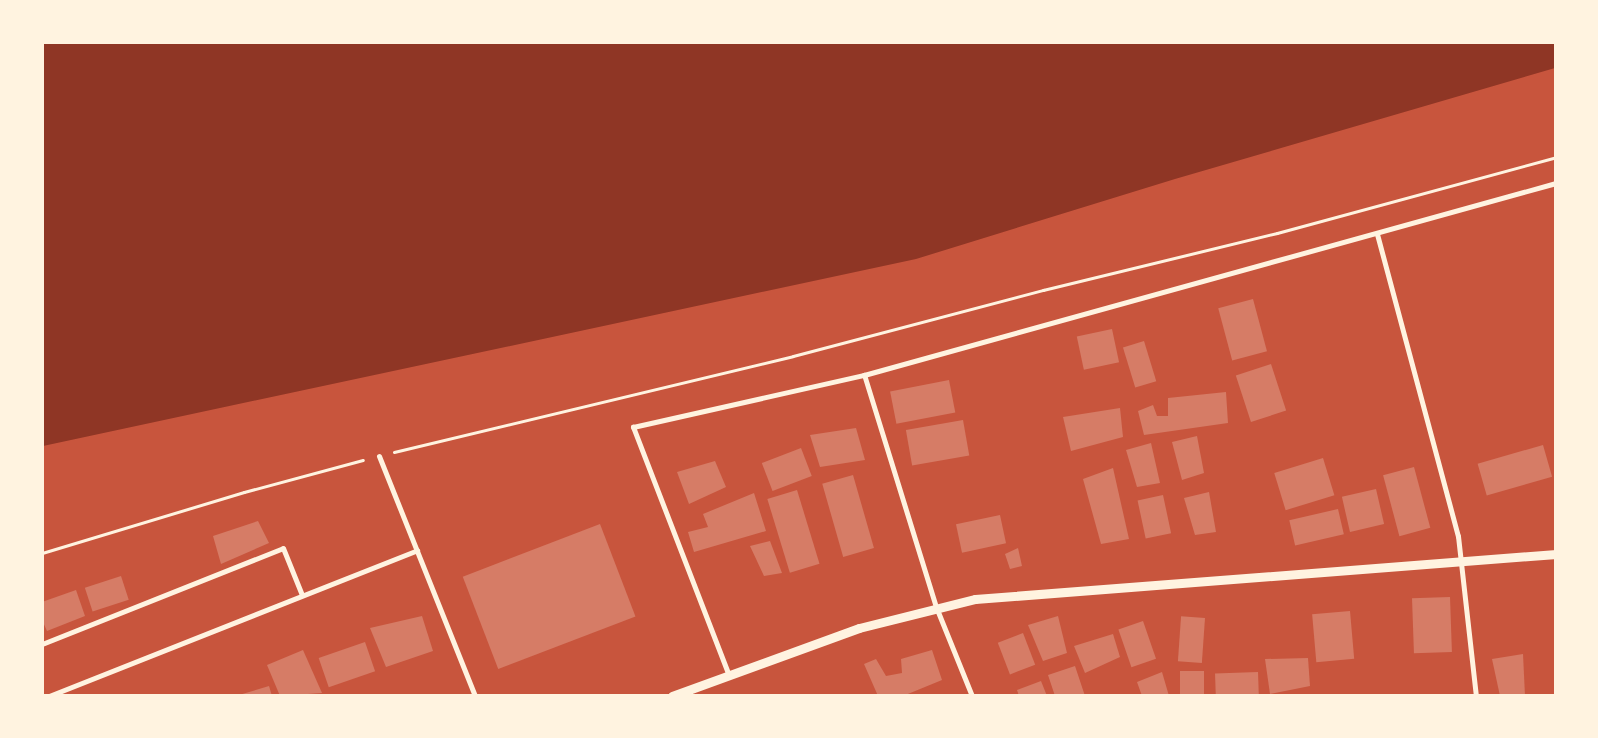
<!DOCTYPE html>
<html>
<head>
<meta charset="utf-8">
<style>
  body { margin:0 }
  #map { position:relative; width:1598px; height:738px; overflow:hidden; background:#c8553d; font-family:Merriweather,serif }
  div>[style] { position:absolute }
  [style*='--x'] { left:calc(var(--x)*1px); top:calc(var(--y)*1px); width:calc(var(--w)*1px); rotate:calc(var(--a)*1deg) }
  .water>* { inset:0; background:#8f3625 }
  .building>* { inset:0; background:#d67c66; transform-origin:0 0 }
  .path>* { height:3px; margin:-1.5px; padding:0 1.5px; transform-origin:1.5px; border-radius:1.5px; background:#fff3e0 }
  .minor>* { height:5px; margin:-2.5px; padding:0 2.5px; transform-origin:2.5px; border-radius:2.5px; background:#fff3e0 }
  .tertiary>* { height:9px; margin:-4.5px; padding:0 4.5px; transform-origin:4.5px; border-radius:4.5px; background:#fff3e0 }
  span { translate:-50% -50%; white-space:nowrap; text-align:center; line-height:1.15; -webkit-text-stroke:5px #fff3e0; paint-order:stroke }
  .frame { position:absolute; inset:0; border:44px solid #fff3e0; pointer-events:none }
</style>
</head>
<body>
<div id="map">
  <div class="water">
    <div style="clip-path:polygon(1555px 42px,1555px 68px,1175px 179px,916px 259px,43px 446px,43px 43px)"></div>
  </div>
  <div class="building">
    <div style="left:1253px;top:299px;width:54px;height:36px;rotate:75deg"></div>
    <div style="left:1112px;top:329px;width:34px;height:36px;rotate:78deg"></div>
    <div style="left:1144px;top:341px;width:42px;height:22px;rotate:73deg"></div>
    <div style="left:1271px;top:364px;width:49px;height:37px;rotate:72deg"></div>
    <div style="left:949px;top:380px;width:33px;height:60px;rotate:79deg"></div>
    <div style="clip-path:polygon(1226px 392px,1228px 423px,1144px 435px,1138px 411px,1153px 405px,1157px 416px,1168px 416px,1168px 398px)"></div>
    <div style="clip-path:polygon(1120px 408px,1123px 437px,1071px 451px,1063px 417px)"></div>
    <div style="left:963px;top:420px;width:36px;height:58px;rotate:80deg"></div>
    <div style="clip-path:polygon(856px 428px,865px 460px,820px 467px,810px 435px)"></div>
    <div style="clip-path:polygon(1197px 436px,1204px 473px,1182px 480px,1172px 442px)"></div>
    <div style="clip-path:polygon(1151px 443px,1160px 483px,1137px 487px,1126px 450px)"></div>
    <div style="left:1543px;top:445px;width:33px;height:68px;rotate:74deg"></div>
    <div style="left:801px;top:448px;width:30px;height:42px;rotate:69deg"></div>
    <div style="left:1323px;top:458px;width:39px;height:51px;rotate:73deg"></div>
    <div style="clip-path:polygon(715px 461px,726px 487px,689px 504px,677px 472px)"></div>
    <div style="left:1414px;top:467px;width:63px;height:32px;rotate:75deg"></div>
    <div style="clip-path:polygon(1113px 468px,1129px 539px,1101px 544px,1083px 479px)"></div>
    <div style="left:853px;top:475px;width:76px;height:32px;rotate:74deg"></div>
    <div style="left:1376px;top:489px;width:36px;height:35px;rotate:77deg"></div>
    <div style="left:797px;top:490px;width:77px;height:31px;rotate:73deg"></div>
    <div style="clip-path:polygon(1209px 492px,1216px 532px,1195px 535px,1184px 498px)"></div>
    <div style="clip-path:polygon(754px 493px,766px 531px,694px 552px,688px 532px,708px 527px,703px 514px)"></div>
    <div style="left:1163px;top:495px;width:39px;height:26px;rotate:78deg"></div>
    <div style="left:1338px;top:509px;width:26px;height:50px;rotate:77deg"></div>
    <div style="left:1000px;top:515px;width:29px;height:45px;rotate:78deg"></div>
    <div style="clip-path:polygon(258px 521px,269px 543px,221px 564px,213px 536px)"></div>
    <div style="left:600px;top:524px;width:99px;height:147px;rotate:69deg"></div>
    <div style="clip-path:polygon(770px 541px,782px 573px,764px 576px,750px 546px)"></div>
    <div style="clip-path:polygon(1018px 548px,1022px 566px,1010px 569px,1005px 554px)"></div>
    <div style="left:121px;top:576px;width:25px;height:38px;rotate:72deg"></div>
    <div style="clip-path:polygon(76px 590px,85px 616px,47px 631px,42px 620px,42px 602px)"></div>
    <div style="left:1450px;top:597px;width:55px;height:38px;rotate:88deg"></div>
    <div style="left:1350px;top:611px;width:48px;height:38px;rotate:85deg"></div>
    <div style="clip-path:polygon(422px 616px,433px 651px,386px 667px,370px 628px)"></div>
    <div style="clip-path:polygon(1058px 616px,1067px 653px,1043px 661px,1028px 625px)"></div>
    <div style="left:1205px;top:618px;width:45px;height:24px;rotate:94deg"></div>
    <div style="left:1143px;top:621px;width:40px;height:26px;rotate:71deg"></div>
    <div style="left:1023px;top:633px;width:34px;height:27px;rotate:69deg"></div>
    <div style="clip-path:polygon(1113px 634px,1120px 657px,1085px 673px,1074px 646px)"></div>
    <div style="left:365px;top:642px;width:31px;height:49px;rotate:71deg"></div>
    <div style="clip-path:polygon(303px 650px,322px 693px,280px 696px,267px 665px)"></div>
    <div style="clip-path:polygon(932px 650px,942px 680px,903px 696px,878px 696px,864px 664px,876px 659px,886px 676px,902px 673px,901px 659px)"></div>
    <div style="clip-path:polygon(1523px 654px,1525px 696px,1500px 696px,1492px 659px)"></div>
    <div style="clip-path:polygon(1308px 658px,1310px 686px,1270px 694px,1265px 659px)"></div>
    <div style="clip-path:polygon(1075px 666px,1085px 696px,1055px 696px,1048px 675px)"></div>
    <div style="left:1204px;top:671px;width:25px;height:24px;rotate:90deg"></div>
    <div style="clip-path:polygon(1162px 672px,1169px 696px,1142px 696px,1137px 682px)"></div>
    <div style="left:1258px;top:672px;width:24px;height:43px;rotate:88deg"></div>
    <div style="clip-path:polygon(1041px 681px,1047px 696px,1019px 696px,1017px 690px)"></div>
    <div style="clip-path:polygon(269px 686px,272px 696px,239px 696px,239px 695px)"></div>
  </div>
  <div class="path">
    <div style="--x:394;--y:452;--w:410;--a:-13.5"></div>
    <div style="--x:793;--y:356;--w:259;--a:-14.8"></div>
    <div style="--x:1043;--y:290;--w:241;--a:-13.7"></div>
    <div style="--x:1277;--y:233;--w:289;--a:-15.2"></div>
    <div style="--x:42;--y:553;--w:211;--a:-16.8"></div>
    <div style="--x:244;--y:492;--w:123;--a:-15.1"></div>
  </div>
  <div class="minor">
    <div style="--x:1377;--y:234;--w:313;--a:75"></div>
    <div style="--x:1458;--y:536;--w:161;--a:83.6"></div>
    <div style="--x:379;--y:456;--w:258;--a:68.2"></div>
    <div style="--x:42;--y:644;--w:259;--a:-21.7"></div>
    <div style="--x:283;--y:548;--w:51;--a:68"></div>
    <div style="--x:728;--y:673;--w:264;--a:-111.1"></div>
    <div style="--x:633;--y:427;--w:237;--a:-12.7"></div>
    <div style="--x:49;--y:696;--w:396;--a:-21.6"></div>
    <div style="--x:972;--y:696;--w:96;--a:-112"></div>
    <div style="--x:936;--y:607;--w:243;--a:-107.2"></div>
    <div style="--x:864;--y:375;--w:718;--a:-15.51"></div>
  </div>
  <div class="tertiary">
    <div style="--x:672;--y:696;--w:199;--a:-20"></div>
    <div style="--x:859;--y:628;--w:120;--a:-14"></div>
    <div style="--x:975;--y:599;--w:583;--a:-4.43"></div>
  </div>
  <div class="frame"></div>
</div>
</body>
</html>
